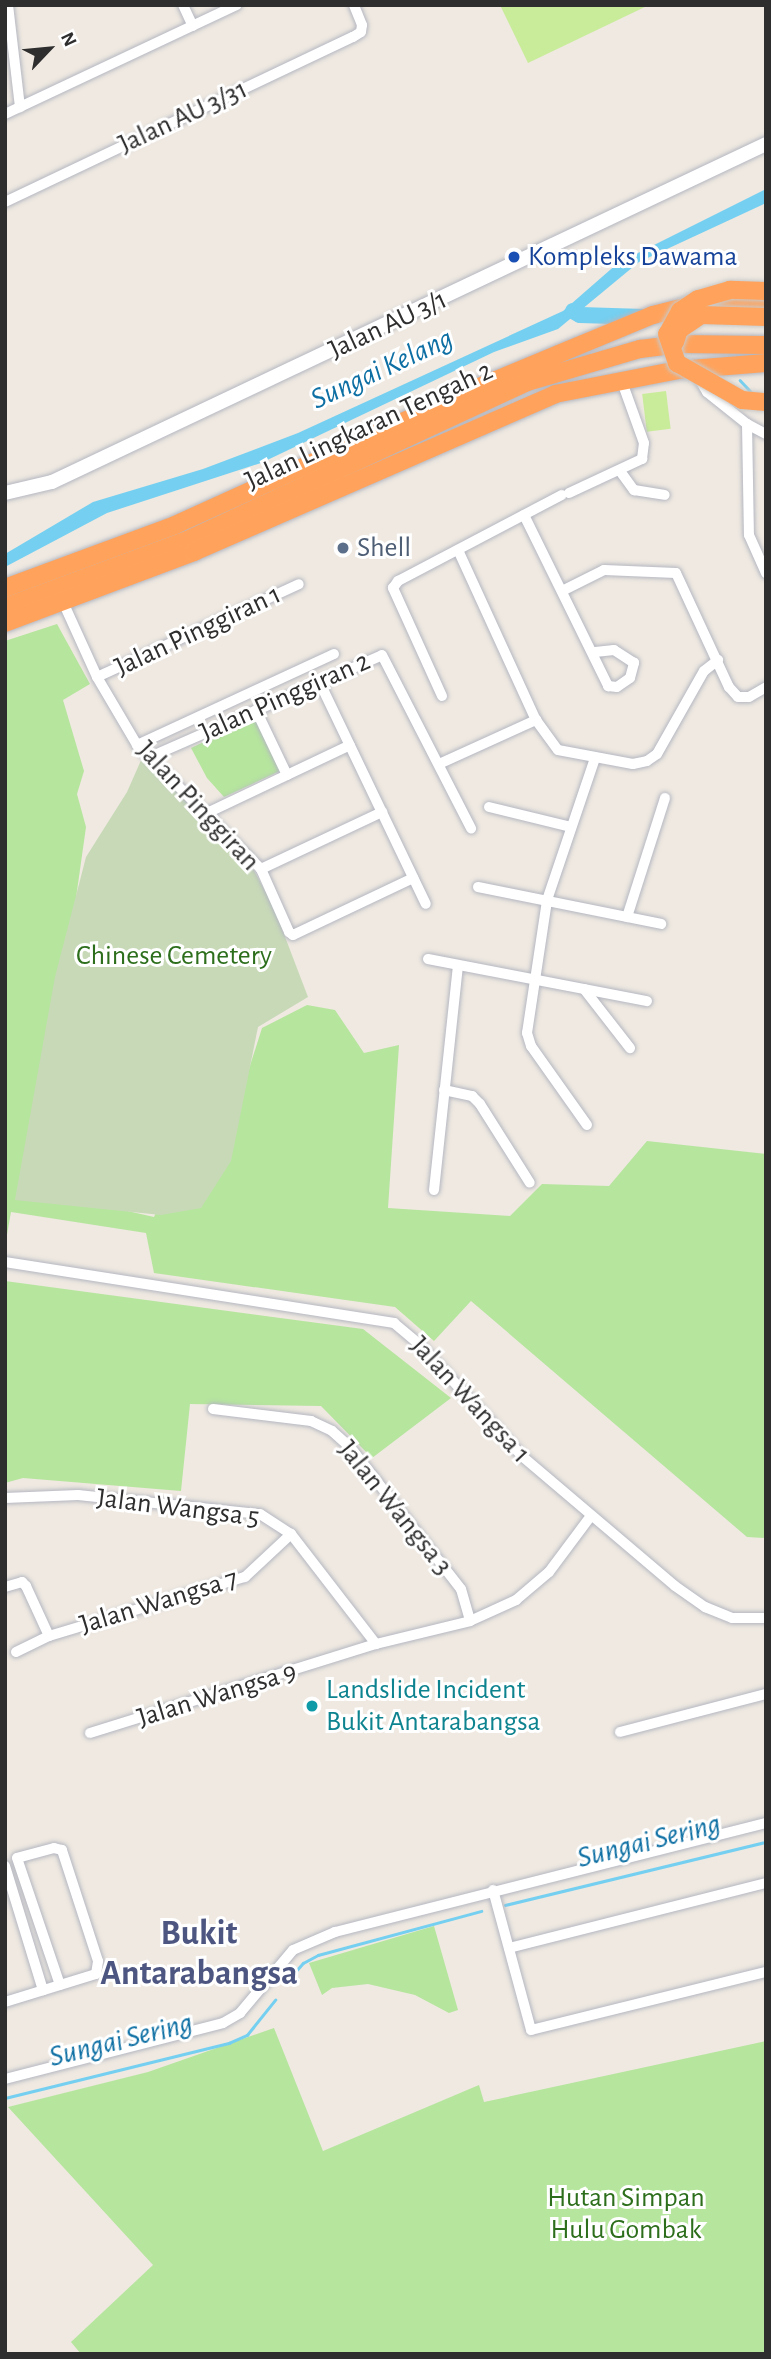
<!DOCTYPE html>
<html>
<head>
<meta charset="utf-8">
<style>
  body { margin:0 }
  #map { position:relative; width:771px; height:2359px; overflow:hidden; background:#efe9e1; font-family:"Alegreya Sans",sans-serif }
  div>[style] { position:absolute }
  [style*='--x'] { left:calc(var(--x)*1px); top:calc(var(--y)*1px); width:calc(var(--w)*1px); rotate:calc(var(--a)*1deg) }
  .green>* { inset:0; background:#b6e59e }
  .cemetery>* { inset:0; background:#c8d9b8 }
  .pitch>* { inset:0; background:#c9ec9a; transform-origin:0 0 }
  .water>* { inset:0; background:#75cff0 }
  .stream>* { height:2.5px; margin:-1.25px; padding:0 1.25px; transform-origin:1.25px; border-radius:1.25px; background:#75cff0 }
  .river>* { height:16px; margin:-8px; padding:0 8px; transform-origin:8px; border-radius:8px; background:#75cff0 }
  .roads { filter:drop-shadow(0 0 2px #b4b7c1) drop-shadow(0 0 2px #b4b7c1) }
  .street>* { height:10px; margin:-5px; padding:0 5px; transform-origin:5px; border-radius:5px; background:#fff }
  .secondary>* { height:14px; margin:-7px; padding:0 7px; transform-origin:7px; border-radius:7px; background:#fff }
  .highway>* { height:18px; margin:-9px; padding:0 9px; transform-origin:9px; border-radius:9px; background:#ffa35c }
  .bridges { filter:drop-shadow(0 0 2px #c9c9c9) drop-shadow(0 0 2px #c9c9c9) }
  .highway-bridge>* { height:18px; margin:-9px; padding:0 9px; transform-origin:9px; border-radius:9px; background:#ffa35c }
  .dots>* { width:19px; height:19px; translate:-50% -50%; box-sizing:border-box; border:4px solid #fff; border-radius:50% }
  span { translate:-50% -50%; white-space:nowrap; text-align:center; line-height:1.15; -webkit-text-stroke:6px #fff; paint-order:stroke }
  .street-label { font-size:28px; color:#2e2e2e }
  .transit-label { font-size:28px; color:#164399 }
  .left { translate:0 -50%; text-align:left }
  .service-label { font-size:28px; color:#4e5e75 }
  .park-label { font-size:28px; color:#2c6e1b }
  .culture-label { font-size:28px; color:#0d838f }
  .water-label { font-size:30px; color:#0d6fa3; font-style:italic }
  .district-label { font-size:35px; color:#4d5680; font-weight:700 }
  .frame { position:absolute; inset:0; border:7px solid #2e2e2e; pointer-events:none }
  .north { position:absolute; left:14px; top:14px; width:70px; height:70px; -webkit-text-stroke:5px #fff; paint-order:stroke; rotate:64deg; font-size:19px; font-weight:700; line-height:28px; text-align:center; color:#2e2e2e }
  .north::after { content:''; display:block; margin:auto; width:24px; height:32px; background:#2e2e2e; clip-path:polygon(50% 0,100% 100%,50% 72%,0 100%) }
</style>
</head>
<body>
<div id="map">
  <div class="green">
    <div style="clip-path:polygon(57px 624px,90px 684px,63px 700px,84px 771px,77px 794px,86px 827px,35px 1190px,154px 1217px,161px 1201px,234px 1116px,262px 1028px,307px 1005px,335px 1010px,364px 1053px,399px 1045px,388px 1208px,510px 1216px,542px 1184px,609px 1186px,647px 1141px,766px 1154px,766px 1538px,747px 1537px,471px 1301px,434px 1341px,395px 1307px,154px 1273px,146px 1233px,11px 1212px,5px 1246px,5px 641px)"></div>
    <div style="clip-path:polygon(254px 718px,280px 771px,224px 797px,207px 778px,191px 748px)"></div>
    <div style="clip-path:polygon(5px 1281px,363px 1329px,451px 1398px,372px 1458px,321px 1406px,190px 1404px,181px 1491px,23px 1478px,5px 1483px)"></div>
    <div style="clip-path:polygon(434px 1926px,458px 2010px,449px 2013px,415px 1995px,368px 1984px,332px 1988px,322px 1995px,309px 1963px)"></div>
    <div style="clip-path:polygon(274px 2028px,323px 2151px,479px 2085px,484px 2102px,766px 2041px,766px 2354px,81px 2354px,71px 2342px,153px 2265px,8px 2107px,148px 2072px)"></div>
  </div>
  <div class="cemetery">
    <div style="clip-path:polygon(142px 758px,212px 821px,251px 865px,274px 908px,308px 997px,258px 1027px,231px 1161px,201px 1208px,161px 1215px,15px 1200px,55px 977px,86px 857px,127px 792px)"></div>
  </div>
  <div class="pitch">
    <div style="clip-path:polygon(500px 5px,649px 5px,528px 63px)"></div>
    <div style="left:666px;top:391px;width:38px;height:24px;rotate:83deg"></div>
  </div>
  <div class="water">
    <div style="clip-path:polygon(766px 189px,766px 203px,639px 262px,558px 329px,494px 352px,261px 463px,107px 513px,5px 567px,5px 554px,93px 502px,203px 469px,298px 433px,563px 311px,618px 263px)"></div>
  </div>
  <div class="stream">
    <div style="--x:740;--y:380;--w:18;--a:47"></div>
    <div style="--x:505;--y:1905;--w:268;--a:-13.6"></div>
    <div style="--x:289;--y:1979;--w:21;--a:-49"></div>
    <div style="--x:303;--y:1963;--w:17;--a:-28"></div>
    <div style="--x:318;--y:1955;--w:169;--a:-15.1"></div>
    <div style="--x:5;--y:2098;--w:231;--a:-13.8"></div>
    <div style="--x:229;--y:2043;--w:20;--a:-24"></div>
    <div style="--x:247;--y:2035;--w:45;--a:-51.3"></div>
  </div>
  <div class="river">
    <div style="--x:573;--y:311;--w:8;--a:30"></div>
    <div style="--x:580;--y:315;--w:64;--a:1.8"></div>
  </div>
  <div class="roads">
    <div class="street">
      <div style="--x:8;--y:5;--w:103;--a:83.3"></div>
      <div style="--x:183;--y:5;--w:23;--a:65"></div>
      <div style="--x:5;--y:114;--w:256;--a:-25.2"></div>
      <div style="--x:5;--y:202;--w:385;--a:-25.4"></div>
      <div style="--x:353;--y:37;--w:9;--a:-32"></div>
      <div style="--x:361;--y:32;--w:7;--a:-82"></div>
      <div style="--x:362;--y:25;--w:22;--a:-112"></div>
      <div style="--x:700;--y:380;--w:14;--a:60"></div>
      <div style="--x:707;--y:392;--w:51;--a:38.7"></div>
      <div style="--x:747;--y:424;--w:111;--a:89"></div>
      <div style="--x:749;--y:535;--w:42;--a:65.9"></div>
      <div style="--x:747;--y:424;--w:21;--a:28"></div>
      <div style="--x:620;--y:471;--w:24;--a:54"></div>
      <div style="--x:634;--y:490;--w:31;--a:9"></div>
      <div style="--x:569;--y:493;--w:81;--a:-25"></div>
      <div style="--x:642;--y:459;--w:16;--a:-83"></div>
      <div style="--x:644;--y:443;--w:68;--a:-109.8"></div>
      <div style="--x:524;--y:515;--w:191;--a:63.8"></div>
      <div style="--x:608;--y:686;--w:9;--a:6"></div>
      <div style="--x:617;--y:687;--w:16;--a:-35"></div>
      <div style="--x:630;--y:678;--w:16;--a:-75"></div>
      <div style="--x:634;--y:663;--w:24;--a:-147"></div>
      <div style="--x:614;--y:650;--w:19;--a:174"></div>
      <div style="--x:458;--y:550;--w:187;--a:65.4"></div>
      <div style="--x:536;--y:720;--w:37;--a:54"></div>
      <div style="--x:558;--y:750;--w:76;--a:10.6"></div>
      <div style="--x:633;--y:764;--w:14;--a:-12"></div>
      <div style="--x:647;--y:761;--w:12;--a:-35"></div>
      <div style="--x:657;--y:754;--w:95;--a:-60.5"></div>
      <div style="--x:704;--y:671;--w:18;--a:-38"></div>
      <div style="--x:562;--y:591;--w:47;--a:-26.6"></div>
      <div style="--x:604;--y:570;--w:72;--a:2.4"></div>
      <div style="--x:676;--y:573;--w:126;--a:65.1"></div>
      <div style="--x:729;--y:687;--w:13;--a:48"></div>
      <div style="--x:738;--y:697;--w:11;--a:0"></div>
      <div style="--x:749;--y:697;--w:20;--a:-30"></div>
      <div style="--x:63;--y:602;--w:82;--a:65.6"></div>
      <div style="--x:97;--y:677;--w:79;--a:59.5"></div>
      <div style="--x:137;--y:745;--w:175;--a:45"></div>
      <div style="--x:261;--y:869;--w:69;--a:66"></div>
      <div style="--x:289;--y:932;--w:5;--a:37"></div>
      <div style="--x:293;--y:935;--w:133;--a:-25.4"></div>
      <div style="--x:97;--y:677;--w:222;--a:-24.7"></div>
      <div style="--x:319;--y:681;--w:247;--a:64.4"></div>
      <div style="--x:442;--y:696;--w:119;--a:-114.4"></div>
      <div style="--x:393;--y:588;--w:9;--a:-54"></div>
      <div style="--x:398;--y:581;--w:185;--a:-27.7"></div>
      <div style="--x:256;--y:710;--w:72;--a:64.5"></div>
      <div style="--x:137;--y:745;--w:217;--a:-24.8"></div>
      <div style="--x:150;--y:757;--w:253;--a:-23.7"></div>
      <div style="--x:382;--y:655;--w:195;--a:62.8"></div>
      <div style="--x:439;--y:764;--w:107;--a:-24.4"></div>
      <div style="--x:489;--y:807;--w:84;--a:13.7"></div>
      <div style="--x:207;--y:813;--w:158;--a:-25.4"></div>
      <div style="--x:261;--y:869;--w:134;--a:-25.2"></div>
      <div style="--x:478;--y:887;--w:187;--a:11.4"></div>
      <div style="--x:627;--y:917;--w:125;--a:-72.3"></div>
      <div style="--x:428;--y:959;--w:223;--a:10.9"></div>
      <div style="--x:584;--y:989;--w:75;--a:52.1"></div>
      <div style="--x:444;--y:1090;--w:29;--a:12"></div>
      <div style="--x:472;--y:1096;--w:11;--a:45"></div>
      <div style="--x:480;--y:1104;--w:93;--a:57.7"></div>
      <div style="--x:587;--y:1125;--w:97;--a:-125.3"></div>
      <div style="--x:531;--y:1046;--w:14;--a:-107"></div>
      <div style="--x:527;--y:1033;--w:134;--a:-81.4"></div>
      <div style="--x:547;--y:900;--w:150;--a:-71.3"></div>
      <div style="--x:434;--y:1190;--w:226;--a:-83.9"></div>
      <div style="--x:5;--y:1262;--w:394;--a:8.9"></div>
      <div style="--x:394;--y:1323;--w:34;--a:40"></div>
      <div style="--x:420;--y:1345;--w:152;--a:47.4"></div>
      <div style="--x:523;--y:1457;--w:199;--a:40.3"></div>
      <div style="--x:675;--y:1586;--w:37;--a:35"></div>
      <div style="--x:705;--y:1607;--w:29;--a:22"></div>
      <div style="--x:732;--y:1618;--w:34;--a:0"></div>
      <div style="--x:213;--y:1409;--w:99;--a:7"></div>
      <div style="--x:311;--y:1421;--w:23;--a:25"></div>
      <div style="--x:332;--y:1431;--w:24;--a:42"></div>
      <div style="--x:350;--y:1447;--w:180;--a:52"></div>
      <div style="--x:461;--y:1589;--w:33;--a:74"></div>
      <div style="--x:5;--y:1498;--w:73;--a:-2.4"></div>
      <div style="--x:78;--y:1495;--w:183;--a:6"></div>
      <div style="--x:260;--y:1514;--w:37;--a:33"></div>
      <div style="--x:291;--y:1534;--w:139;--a:52.3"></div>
      <div style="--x:5;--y:1587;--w:18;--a:-16"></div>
      <div style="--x:22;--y:1582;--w:6;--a:45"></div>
      <div style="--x:26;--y:1586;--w:55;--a:65.3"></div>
      <div style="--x:16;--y:1652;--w:37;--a:-26"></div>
      <div style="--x:49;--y:1636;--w:205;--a:-16.8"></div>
      <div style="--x:245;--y:1577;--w:63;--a:-43.1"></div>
      <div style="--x:620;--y:1732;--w:151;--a:-14.6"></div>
      <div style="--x:90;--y:1733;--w:300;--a:-17.3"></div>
      <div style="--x:376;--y:1644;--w:97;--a:-13.7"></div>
      <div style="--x:470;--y:1621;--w:51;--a:-24.5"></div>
      <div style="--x:516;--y:1600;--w:43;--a:-40.3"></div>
      <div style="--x:549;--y:1572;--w:69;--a:-53.3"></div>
      <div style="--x:5;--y:1866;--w:130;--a:73"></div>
      <div style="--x:493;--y:1890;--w:145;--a:74.8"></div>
      <div style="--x:531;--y:2030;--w:242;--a:-13.9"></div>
      <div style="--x:509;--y:1948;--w:265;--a:-14.2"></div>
      <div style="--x:5;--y:2002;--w:95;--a:-17.1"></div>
      <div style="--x:96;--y:1974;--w:13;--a:-81"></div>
      <div style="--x:98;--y:1961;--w:117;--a:-108"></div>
      <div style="--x:62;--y:1850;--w:8;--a:-166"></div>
      <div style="--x:54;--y:1848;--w:38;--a:165"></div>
      <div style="--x:17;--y:1858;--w:134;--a:71.3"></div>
      <div style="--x:5;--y:2079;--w:225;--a:-14.4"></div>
      <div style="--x:223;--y:2023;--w:20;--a:-30"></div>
      <div style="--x:240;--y:2013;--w:82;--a:-49.9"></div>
      <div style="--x:293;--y:1950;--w:46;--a:-23.2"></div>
      <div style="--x:335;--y:1932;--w:445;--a:-14.2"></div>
    </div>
    <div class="secondary">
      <div style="--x:5;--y:493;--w:48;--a:-13.2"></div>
      <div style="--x:52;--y:482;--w:790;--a:-25.33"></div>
    </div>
    <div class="highway">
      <div style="--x:5;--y:588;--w:181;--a:-20.3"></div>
      <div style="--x:175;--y:525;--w:334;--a:-24.4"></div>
      <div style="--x:479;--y:387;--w:188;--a:-22.5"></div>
      <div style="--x:653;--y:315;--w:57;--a:-14.3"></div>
      <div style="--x:708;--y:301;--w:58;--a:2"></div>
      <div style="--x:5;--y:607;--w:194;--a:-20.2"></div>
      <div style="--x:187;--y:540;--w:375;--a:-24.9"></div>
      <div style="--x:527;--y:382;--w:118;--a:-16.3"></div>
      <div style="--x:640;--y:349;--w:39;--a:-7"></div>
      <div style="--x:679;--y:344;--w:87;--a:0.7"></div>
      <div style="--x:5;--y:623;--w:202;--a:-20.6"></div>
      <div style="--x:194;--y:552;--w:394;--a:-23.6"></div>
      <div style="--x:555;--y:394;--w:125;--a:-11"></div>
      <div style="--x:678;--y:370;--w:88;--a:-4.5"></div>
    </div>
  </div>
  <div class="bridges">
    <div class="highway-bridge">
      <div style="--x:766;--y:291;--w:36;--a:-178"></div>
      <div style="--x:730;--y:290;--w:33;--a:164"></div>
      <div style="--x:698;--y:299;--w:22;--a:146"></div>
      <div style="--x:680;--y:311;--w:26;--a:119"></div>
      <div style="--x:667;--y:334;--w:31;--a:71"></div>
      <div style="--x:677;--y:363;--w:75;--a:29.6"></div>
      <div style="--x:742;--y:400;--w:24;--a:5"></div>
      <div style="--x:675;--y:342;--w:13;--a:-72"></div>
      <div style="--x:679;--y:330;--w:27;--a:-34"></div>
      <div style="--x:701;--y:315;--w:65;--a:1.8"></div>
    </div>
  </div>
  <div class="dots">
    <div style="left:514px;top:257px;background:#1a4fb4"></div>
    <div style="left:343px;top:548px;background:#5c6f8a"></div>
    <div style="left:312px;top:1706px;background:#0f9aa8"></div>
  </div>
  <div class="street-label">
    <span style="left:183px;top:117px;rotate:-25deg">Jalan AU 3/31</span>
    <span style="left:388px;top:325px;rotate:-25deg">Jalan AU 3/1</span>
    <span style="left:369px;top:426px;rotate:-25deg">Jalan Lingkaran Tengah 2</span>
    <span style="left:198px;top:631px;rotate:-25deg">Jalan Pinggiran 1</span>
    <span style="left:285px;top:697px;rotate:-24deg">Jalan Pinggiran 2</span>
    <span style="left:198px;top:806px;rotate:47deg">Jalan Pinggiran</span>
    <span style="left:470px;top:1400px;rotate:47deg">Jalan Wangsa 1</span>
    <span style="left:178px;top:1508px;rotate:7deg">Jalan Wangsa 5</span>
    <span style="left:395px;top:1508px;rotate:51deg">Jalan Wangsa 3</span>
    <span style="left:159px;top:1602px;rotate:-17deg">Jalan Wangsa 7</span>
    <span style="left:217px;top:1695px;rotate:-17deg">Jalan Wangsa 9</span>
  </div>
  <div class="transit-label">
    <span class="left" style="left:528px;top:257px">Kompleks Dawama</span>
  </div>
  <div class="service-label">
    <span class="left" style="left:357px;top:548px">Shell</span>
  </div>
  <div class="park-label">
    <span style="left:174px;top:956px">Chinese Cemetery</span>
    <span style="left:626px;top:2214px">Hutan Simpan<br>Hulu Gombak</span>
  </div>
  <div class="culture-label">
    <span class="left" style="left:326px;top:1706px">Landslide Incident<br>Bukit Antarabangsa</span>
  </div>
  <div class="water-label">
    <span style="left:382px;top:369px;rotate:-25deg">Sungai Kelang</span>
    <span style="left:649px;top:1841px;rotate:-14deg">Sungai Sering</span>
    <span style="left:121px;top:2040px;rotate:-14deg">Sungai Sering</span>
  </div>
  <div class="district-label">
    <span style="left:199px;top:1954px">Bukit<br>Antarabangsa</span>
  </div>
  <div class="frame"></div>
  <div class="north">N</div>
</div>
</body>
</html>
